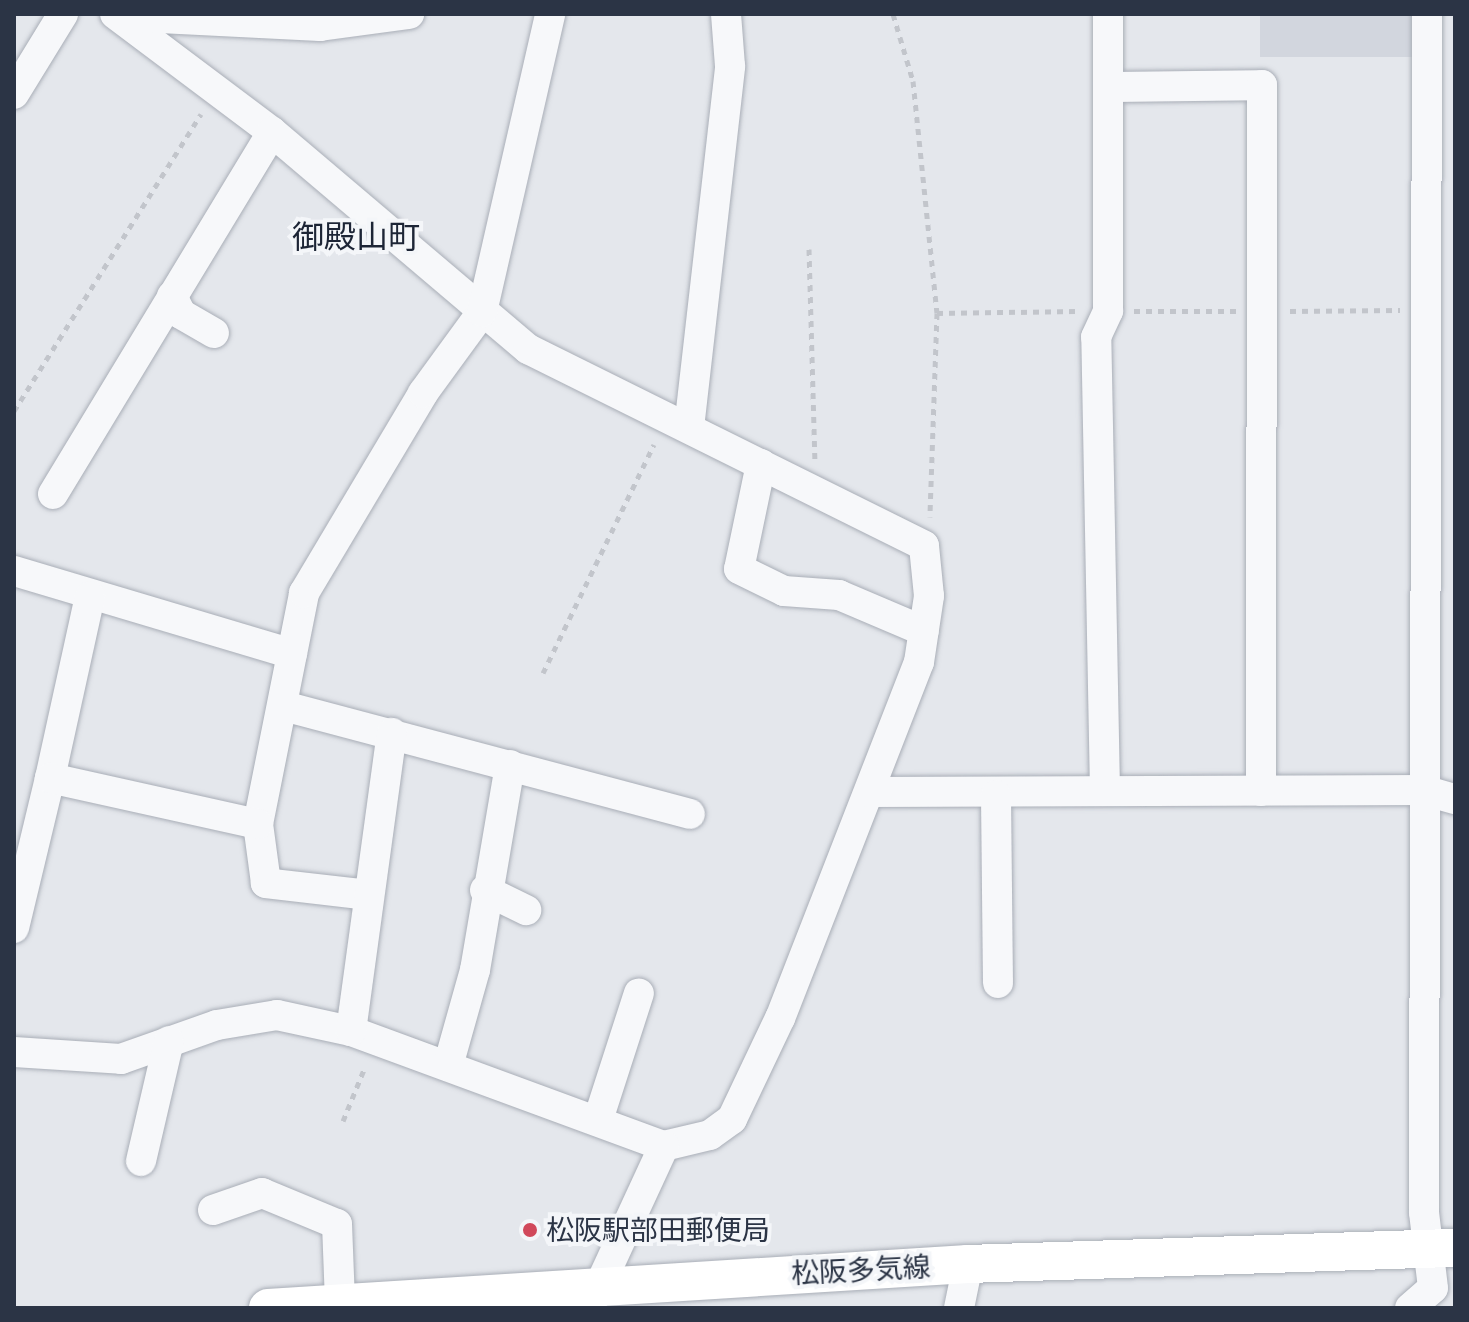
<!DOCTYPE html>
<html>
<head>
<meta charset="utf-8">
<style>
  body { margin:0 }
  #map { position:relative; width:1469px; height:1322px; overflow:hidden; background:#e4e7ec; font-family:Quicksand,"Noto Sans JP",sans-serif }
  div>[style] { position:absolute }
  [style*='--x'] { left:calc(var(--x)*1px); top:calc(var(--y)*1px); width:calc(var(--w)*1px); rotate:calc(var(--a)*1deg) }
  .built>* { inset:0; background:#d2d6de; transform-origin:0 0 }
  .path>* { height:5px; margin-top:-2.5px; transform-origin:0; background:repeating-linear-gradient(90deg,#c2c5cb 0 6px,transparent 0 12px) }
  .roads { filter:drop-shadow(0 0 2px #a9aeb7) drop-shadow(0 0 2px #a9aeb7) }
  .minor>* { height:30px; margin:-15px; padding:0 15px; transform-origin:15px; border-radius:15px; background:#f7f8fa }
  .major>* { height:38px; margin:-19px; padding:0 19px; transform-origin:19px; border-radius:19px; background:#fff }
  .dots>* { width:22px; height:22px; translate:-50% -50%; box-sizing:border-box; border:4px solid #f4f6f9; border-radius:50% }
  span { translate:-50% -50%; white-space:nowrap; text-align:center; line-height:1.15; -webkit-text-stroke:8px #f4f6f9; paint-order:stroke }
  .poi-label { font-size:28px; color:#2b3445 }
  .left { translate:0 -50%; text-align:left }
  .street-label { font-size:28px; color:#2b3445 }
  .quarter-label { font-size:32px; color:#1d2536 }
  .frame { position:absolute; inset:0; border:16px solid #2b3445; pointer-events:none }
</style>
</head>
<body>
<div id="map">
  <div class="built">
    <div style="left:1260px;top:14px;width:154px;height:43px"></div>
  </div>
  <div class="path">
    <div style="--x:893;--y:14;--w:70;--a:73.4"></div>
    <div style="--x:913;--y:81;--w:233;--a:84.1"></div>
    <div style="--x:937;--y:313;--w:204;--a:92"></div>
    <div style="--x:809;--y:249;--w:211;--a:88.4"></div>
    <div style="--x:1134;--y:311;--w:102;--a:0"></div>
    <div style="--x:1290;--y:311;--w:110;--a:-0.5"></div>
    <div style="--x:937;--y:313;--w:139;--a:-0.8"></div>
    <div style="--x:14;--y:411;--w:351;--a:-57.8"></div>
    <div style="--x:543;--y:673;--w:254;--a:-64.1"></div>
    <div style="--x:343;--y:1121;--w:58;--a:-67.8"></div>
  </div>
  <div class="roads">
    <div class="minor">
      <div style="--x:115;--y:14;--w:196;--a:36.9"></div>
      <div style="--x:272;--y:132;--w:336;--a:40.3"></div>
      <div style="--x:528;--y:349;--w:442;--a:26.4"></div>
      <div style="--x:924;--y:546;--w:50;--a:84.3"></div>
      <div style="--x:929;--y:596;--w:67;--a:98.6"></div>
      <div style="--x:919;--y:662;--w:382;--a:111.3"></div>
      <div style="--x:780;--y:1018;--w:112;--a:115.4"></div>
      <div style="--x:732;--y:1119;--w:27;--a:144"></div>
      <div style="--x:710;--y:1135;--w:47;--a:166.6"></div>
      <div style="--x:664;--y:1146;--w:179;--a:114.8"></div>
      <div style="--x:120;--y:16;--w:200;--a:2.9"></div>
      <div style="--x:320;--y:26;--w:90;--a:-7.7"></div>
      <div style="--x:1108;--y:87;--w:154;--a:-0.7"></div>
      <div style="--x:1262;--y:85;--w:706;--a:90.08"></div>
      <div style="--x:14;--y:94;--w:94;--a:-58.5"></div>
      <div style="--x:172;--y:296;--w:20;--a:63"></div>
      <div style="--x:181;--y:314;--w:38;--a:30"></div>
      <div style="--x:689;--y:428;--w:364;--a:-83.5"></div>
      <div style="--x:730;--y:66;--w:52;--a:-94.4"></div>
      <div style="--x:761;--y:464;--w:107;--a:101.8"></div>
      <div style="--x:739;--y:569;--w:50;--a:26.1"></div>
      <div style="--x:784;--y:591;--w:55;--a:4.2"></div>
      <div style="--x:839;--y:595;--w:92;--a:23"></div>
      <div style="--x:53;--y:494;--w:423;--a:-58.8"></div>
      <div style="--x:14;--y:571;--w:290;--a:16.6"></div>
      <div style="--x:284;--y:706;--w:420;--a:14.9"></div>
      <div style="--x:50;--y:778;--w:186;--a:-77.6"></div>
      <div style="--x:1105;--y:791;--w:454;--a:-91.1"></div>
      <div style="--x:1096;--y:337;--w:29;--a:-65"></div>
      <div style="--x:1108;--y:311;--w:297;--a:-90"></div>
      <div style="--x:869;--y:792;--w:554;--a:-0.21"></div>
      <div style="--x:1423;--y:790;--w:33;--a:16"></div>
      <div style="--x:996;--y:795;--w:188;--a:89.4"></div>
      <div style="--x:485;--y:890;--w:46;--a:26"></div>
      <div style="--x:369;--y:895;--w:104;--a:-173.4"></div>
      <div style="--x:266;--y:883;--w:60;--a:-97.7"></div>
      <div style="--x:258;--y:824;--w:236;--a:-78.7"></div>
      <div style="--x:304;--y:593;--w:233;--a:-59.2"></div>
      <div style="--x:423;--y:393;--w:100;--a:-53.9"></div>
      <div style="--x:482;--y:312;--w:306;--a:-77.1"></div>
      <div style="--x:14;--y:928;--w:154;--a:-76.5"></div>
      <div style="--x:50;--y:778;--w:213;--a:12.5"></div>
      <div style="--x:351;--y:1031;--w:333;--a:20.2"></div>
      <div style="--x:14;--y:1052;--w:107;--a:3.7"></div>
      <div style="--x:121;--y:1059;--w:102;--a:-19.5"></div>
      <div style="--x:217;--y:1025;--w:61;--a:-9.5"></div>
      <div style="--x:277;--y:1015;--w:76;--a:12.2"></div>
      <div style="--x:351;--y:1031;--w:301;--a:-82.2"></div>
      <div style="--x:448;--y:1066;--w:100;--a:-74.3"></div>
      <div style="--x:475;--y:970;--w:208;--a:-80.3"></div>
      <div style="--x:598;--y:1120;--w:133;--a:-72.1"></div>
      <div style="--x:141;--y:1161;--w:123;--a:-76.9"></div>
      <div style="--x:213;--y:1210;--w:52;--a:-19.1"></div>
      <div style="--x:262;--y:1193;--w:81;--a:22.5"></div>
      <div style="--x:337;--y:1224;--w:79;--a:87.8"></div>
      <div style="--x:959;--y:1308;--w:45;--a:-78.4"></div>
      <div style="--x:1410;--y:1308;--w:30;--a:-41"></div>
      <div style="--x:1433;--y:1288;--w:77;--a:-96.8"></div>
      <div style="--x:1424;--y:1212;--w:1198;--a:-89.86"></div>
    </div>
    <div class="major">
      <div style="--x:268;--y:1308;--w:701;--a:-3.6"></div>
      <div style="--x:968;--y:1264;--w:487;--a:-1.9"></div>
    </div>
  </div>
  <div class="dots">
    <div style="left:530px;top:1230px;background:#d1495b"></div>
  </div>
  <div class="poi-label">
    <span class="left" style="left:546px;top:1230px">松阪駅部田郵便局</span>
  </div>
  <div class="street-label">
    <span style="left:861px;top:1270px;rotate:-3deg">松阪多気線</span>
  </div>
  <div class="quarter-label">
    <span style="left:356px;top:236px">御殿山町</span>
  </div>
  <div class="frame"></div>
</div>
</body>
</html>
